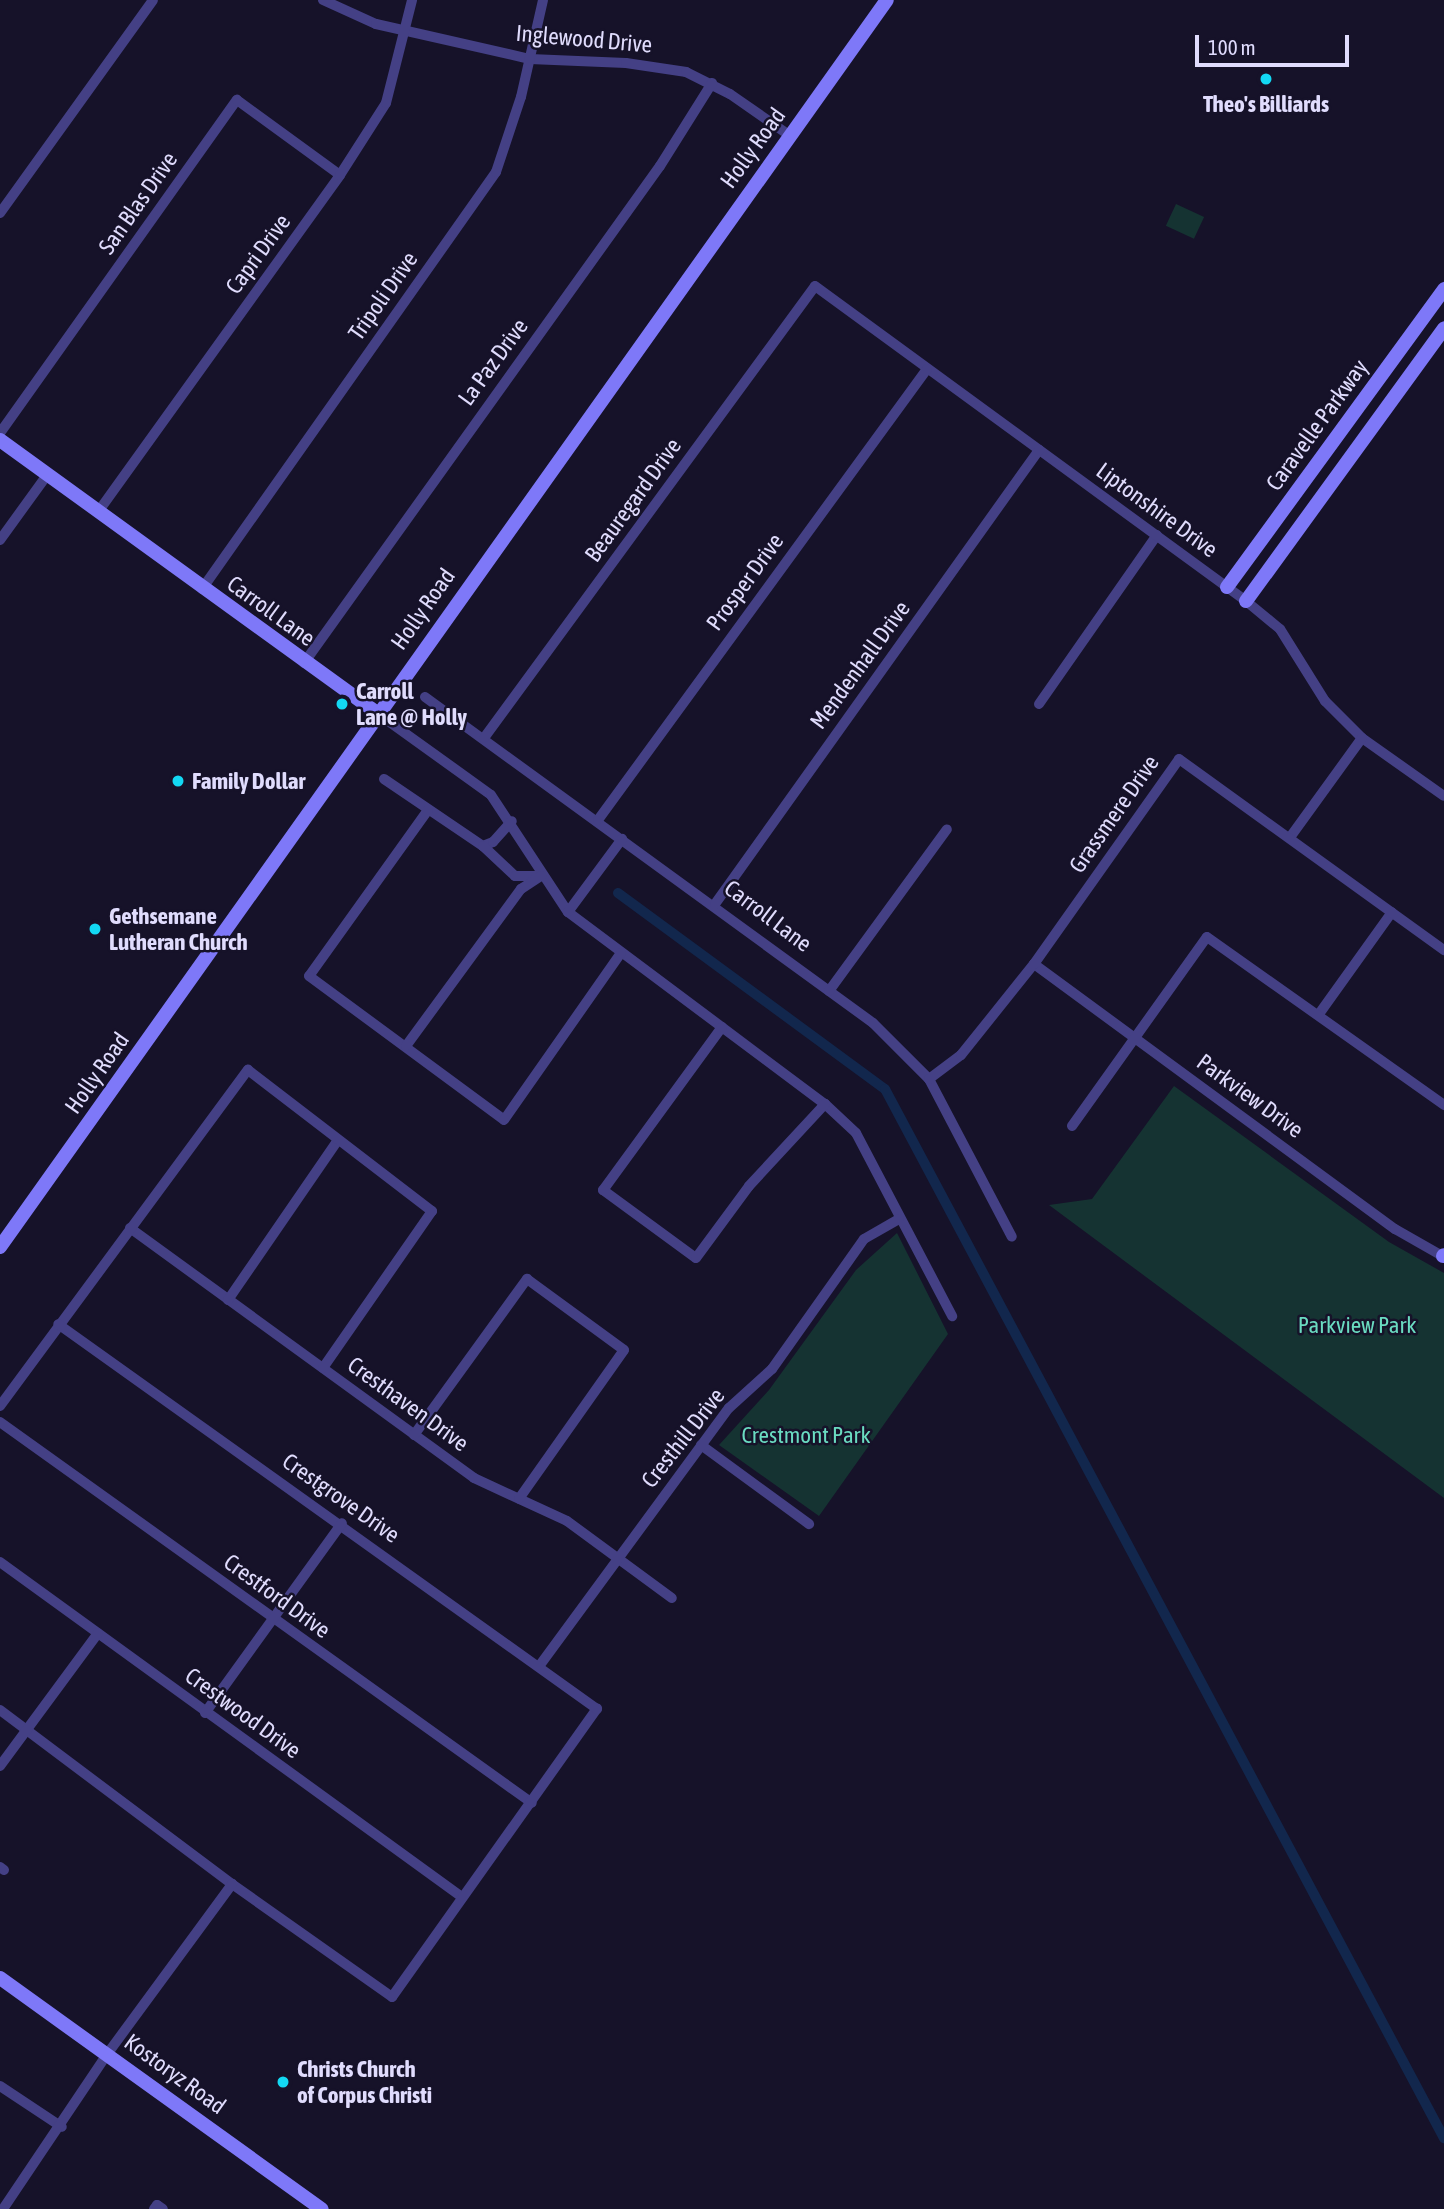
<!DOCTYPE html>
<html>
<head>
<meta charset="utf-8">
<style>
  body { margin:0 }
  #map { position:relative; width:1444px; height:2209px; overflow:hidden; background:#161229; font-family:"Asap Condensed",sans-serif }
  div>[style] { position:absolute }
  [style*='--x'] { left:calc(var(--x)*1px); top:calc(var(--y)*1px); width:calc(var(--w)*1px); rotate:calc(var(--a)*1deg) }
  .green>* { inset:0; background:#153332; transform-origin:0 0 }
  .canal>* { height:10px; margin:-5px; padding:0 5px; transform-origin:5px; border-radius:5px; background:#12274d }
  .street>* { height:10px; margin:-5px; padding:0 5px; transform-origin:5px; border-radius:5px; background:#444085 }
  .secondary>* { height:14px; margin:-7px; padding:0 7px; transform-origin:7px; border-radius:7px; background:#7e78f8 }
  .dots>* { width:19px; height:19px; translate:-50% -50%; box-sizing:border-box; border:4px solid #161229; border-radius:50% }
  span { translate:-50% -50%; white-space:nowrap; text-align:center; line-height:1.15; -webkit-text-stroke:5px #161229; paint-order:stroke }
  .street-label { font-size:23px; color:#e0dcfd }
  .poi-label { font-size:23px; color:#e0dcfd; font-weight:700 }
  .left { translate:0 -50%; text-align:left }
  .park-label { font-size:23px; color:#6adbc1 }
  .scale { position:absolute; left:1195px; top:35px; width:154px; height:32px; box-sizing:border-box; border:4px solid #e0dcfd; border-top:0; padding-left:9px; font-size:21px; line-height:24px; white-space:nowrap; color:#e0dcfd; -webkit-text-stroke:5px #161229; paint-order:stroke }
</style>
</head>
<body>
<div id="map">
  <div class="green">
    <div style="left:1176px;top:204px;width:31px;height:24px;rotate:25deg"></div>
    <div style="clip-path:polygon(1174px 1086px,1389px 1242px,1444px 1273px,1444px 1498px,1049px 1205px,1092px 1199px)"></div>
    <div style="clip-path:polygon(897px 1233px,948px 1334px,819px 1516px,719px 1445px,769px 1390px,856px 1270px)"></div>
  </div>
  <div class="canal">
    <div style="--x:618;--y:893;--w:331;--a:36.3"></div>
    <div style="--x:885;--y:1089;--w:1189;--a:61.95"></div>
  </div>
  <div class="street">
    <div style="--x:323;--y:0;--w:58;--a:24.4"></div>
    <div style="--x:376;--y:24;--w:158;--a:12.8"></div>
    <div style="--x:530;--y:59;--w:96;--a:2.4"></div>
    <div style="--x:626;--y:63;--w:61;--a:8.5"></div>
    <div style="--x:686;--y:72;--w:49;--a:26.6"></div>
    <div style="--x:730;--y:94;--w:72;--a:34.8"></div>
    <div style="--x:0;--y:213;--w:262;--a:-54.3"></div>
    <div style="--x:0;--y:433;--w:409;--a:-54.6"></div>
    <div style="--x:237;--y:100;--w:127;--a:36.1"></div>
    <div style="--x:98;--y:512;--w:415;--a:-54.3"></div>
    <div style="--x:340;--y:175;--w:85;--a:-57.4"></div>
    <div style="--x:386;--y:103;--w:106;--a:-75.8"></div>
    <div style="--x:0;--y:540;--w:80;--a:-54.1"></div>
    <div style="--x:202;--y:589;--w:510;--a:-54.81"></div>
    <div style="--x:496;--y:172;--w:79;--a:-71.6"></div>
    <div style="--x:521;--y:97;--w:99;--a:-77.2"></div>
    <div style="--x:304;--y:663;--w:611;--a:-54.39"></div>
    <div style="--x:660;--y:166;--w:98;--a:-57.9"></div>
    <div style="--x:425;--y:697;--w:554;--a:36.04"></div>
    <div style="--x:873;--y:1023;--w:79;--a:45"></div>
    <div style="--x:929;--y:1079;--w:178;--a:62.3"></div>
    <div style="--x:1039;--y:704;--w:206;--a:-55.1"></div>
    <div style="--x:377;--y:713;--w:140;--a:35.7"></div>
    <div style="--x:491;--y:795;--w:140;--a:56.7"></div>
    <div style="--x:568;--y:912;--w:321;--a:36.8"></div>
    <div style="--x:825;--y:1104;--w:42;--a:43.1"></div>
    <div style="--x:856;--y:1133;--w:207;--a:62.3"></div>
    <div style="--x:484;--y:738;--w:560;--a:-53.78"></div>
    <div style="--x:815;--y:286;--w:534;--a:36.16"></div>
    <div style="--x:1246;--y:601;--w:44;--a:39.5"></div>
    <div style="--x:1280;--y:629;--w:85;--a:58"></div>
    <div style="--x:1325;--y:701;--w:52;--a:45"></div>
    <div style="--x:1362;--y:738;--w:100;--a:35.3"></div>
    <div style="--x:384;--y:779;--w:120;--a:34.1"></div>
    <div style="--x:483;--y:846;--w:11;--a:-22"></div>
    <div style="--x:493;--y:842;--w:28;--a:-48"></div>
    <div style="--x:428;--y:810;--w:204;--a:125.6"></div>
    <div style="--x:309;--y:976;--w:242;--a:36.4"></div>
    <div style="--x:504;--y:1120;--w:204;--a:-55"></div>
    <div style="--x:598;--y:820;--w:558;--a:-53.89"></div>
    <div style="--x:1291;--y:836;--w:121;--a:-54.1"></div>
    <div style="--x:483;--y:846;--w:44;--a:43.2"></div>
    <div style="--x:515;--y:876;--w:26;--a:0"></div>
    <div style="--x:715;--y:904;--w:558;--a:-54.49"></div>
    <div style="--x:568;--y:912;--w:91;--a:-53.5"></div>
    <div style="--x:1034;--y:964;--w:448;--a:36.3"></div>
    <div style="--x:1395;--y:1229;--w:56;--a:29.7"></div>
    <div style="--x:829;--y:991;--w:200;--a:-53.9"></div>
    <div style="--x:1319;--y:1014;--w:125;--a:-54.4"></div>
    <div style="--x:722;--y:1027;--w:202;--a:126.1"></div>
    <div style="--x:603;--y:1190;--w:115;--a:36.2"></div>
    <div style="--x:696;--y:1258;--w:89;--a:-53.6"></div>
    <div style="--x:749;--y:1186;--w:112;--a:-47.2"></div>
    <div style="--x:406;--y:1046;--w:195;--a:-53.8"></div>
    <div style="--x:521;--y:889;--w:24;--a:-33"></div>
    <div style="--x:929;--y:1079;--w:40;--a:-37"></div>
    <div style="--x:961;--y:1055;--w:117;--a:-51.3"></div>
    <div style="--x:1034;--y:964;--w:251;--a:-54.7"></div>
    <div style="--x:1179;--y:759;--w:327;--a:35.8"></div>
    <div style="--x:1072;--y:1126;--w:232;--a:-54.5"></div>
    <div style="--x:1207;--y:937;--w:291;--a:35.3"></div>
    <div style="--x:130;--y:1228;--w:425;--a:36"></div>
    <div style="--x:474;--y:1478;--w:102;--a:24.8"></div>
    <div style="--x:567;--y:1521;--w:130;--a:36.3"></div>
    <div style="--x:228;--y:1300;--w:194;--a:-55.5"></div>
    <div style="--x:0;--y:1406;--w:418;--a:-53.6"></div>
    <div style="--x:248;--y:1070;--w:232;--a:37.5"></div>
    <div style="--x:432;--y:1211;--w:191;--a:124.8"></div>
    <div style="--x:0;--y:1422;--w:654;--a:35.61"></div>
    <div style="--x:414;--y:1435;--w:193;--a:-54.1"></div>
    <div style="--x:527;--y:1279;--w:120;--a:36.2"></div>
    <div style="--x:624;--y:1350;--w:182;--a:125.2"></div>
    <div style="--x:701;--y:1445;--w:134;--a:36.2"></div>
    <div style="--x:0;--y:1562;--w:571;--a:35.95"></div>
    <div style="--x:540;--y:1665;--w:319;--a:-53.7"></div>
    <div style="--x:729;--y:1408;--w:58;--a:-42.2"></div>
    <div style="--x:772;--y:1369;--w:159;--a:-54.7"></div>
    <div style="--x:864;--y:1239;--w:40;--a:-29.7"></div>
    <div style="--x:0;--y:1710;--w:290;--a:36.9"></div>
    <div style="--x:232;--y:1884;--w:196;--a:35.2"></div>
    <div style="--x:392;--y:1997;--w:354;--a:-54.6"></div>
    <div style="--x:597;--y:1709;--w:662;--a:-144.46"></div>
    <div style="--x:205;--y:1713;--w:234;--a:-54.2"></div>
    <div style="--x:0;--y:1766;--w:165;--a:-53.6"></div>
    <div style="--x:0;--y:1867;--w:5;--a:37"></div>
    <div style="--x:0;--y:2086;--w:74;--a:33.5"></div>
    <div style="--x:3;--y:2209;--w:188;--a:-56.1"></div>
    <div style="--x:108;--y:2053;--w:210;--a:-53.7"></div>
    <div style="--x:154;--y:2209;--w:5;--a:-53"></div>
    <div style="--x:157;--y:2205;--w:7;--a:34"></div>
  </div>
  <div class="secondary">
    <div style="--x:0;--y:440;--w:465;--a:35.9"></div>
    <div style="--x:1227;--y:587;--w:369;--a:-53.9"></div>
    <div style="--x:1246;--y:601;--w:337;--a:-54"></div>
    <div style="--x:0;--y:1247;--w:1530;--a:-54.58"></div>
    <div style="--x:1443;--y:1256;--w:1;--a:-45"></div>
    <div style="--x:0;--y:1978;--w:396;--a:35.7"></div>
  </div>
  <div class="dots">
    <div style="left:1266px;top:79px;background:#13d8f3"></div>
    <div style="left:342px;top:704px;background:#13d8f3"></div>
    <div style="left:178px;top:781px;background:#13d8f3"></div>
    <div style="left:95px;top:929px;background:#13d8f3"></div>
    <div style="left:283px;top:2082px;background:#13d8f3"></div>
  </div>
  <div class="street-label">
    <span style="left:584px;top:39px;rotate:5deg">Inglewood Drive</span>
    <span style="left:753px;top:148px;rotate:-54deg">Holly Road</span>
    <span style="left:138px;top:203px;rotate:-55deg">San Blas Drive</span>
    <span style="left:258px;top:254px;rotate:-54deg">Capri Drive</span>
    <span style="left:383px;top:296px;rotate:-55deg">Tripoli Drive</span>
    <span style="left:493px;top:362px;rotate:-54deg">La Paz Drive</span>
    <span style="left:1317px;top:425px;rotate:-54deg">Caravelle Parkway</span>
    <span style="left:633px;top:500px;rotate:-54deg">Beauregard Drive</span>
    <span style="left:1157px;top:510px;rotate:36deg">Liptonshire Drive</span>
    <span style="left:745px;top:582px;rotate:-54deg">Prosper Drive</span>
    <span style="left:423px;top:609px;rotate:-55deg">Holly Road</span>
    <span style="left:271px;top:611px;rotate:36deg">Carroll Lane</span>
    <span style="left:860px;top:665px;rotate:-54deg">Mendenhall Drive</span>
    <span style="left:1114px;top:814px;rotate:-55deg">Grassmere Drive</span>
    <span style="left:768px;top:916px;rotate:37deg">Carroll Lane</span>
    <span style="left:97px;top:1073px;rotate:-55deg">Holly Road</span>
    <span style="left:1250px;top:1096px;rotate:36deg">Parkview Drive</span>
    <span style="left:408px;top:1404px;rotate:36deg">Cresthaven Drive</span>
    <span style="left:683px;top:1438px;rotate:-52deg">Cresthill Drive</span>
    <span style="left:341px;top:1498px;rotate:35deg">Crestgrove Drive</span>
    <span style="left:277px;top:1596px;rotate:36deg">Crestford Drive</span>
    <span style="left:243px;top:1713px;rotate:36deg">Crestwood Drive</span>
    <span style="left:175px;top:2074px;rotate:36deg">Kostoryz Road</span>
  </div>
  <div class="poi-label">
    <span style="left:1266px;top:104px">Theo's Billiards</span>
    <span class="left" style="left:356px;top:704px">Carroll<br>Lane @ Holly</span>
    <span class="left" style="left:192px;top:781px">Family Dollar</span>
    <span class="left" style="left:109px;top:929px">Gethsemane<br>Lutheran Church</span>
    <span class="left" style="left:297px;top:2082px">Christs Church<br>of Corpus Christi</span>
  </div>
  <div class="park-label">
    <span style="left:1357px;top:1325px">Parkview Park</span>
    <span style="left:806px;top:1435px">Crestmont Park</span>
  </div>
  <div class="scale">100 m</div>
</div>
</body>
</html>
